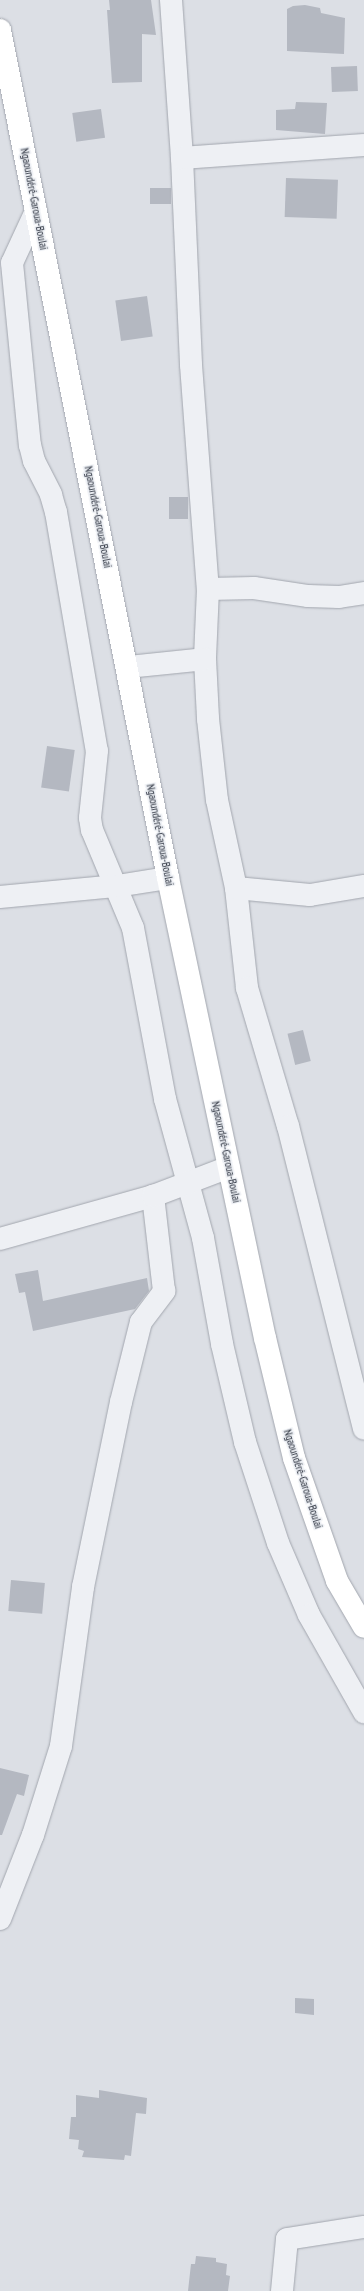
<!DOCTYPE html>
<html>
<head>
<meta charset="utf-8">
<style>
  body { margin:0 }
  #map { position:relative; width:364px; height:2291px; overflow:hidden; background:#dcdfe5; font-family:"PT Sans Narrow",sans-serif }
  div>[style] { position:absolute }
  [style*='--x'] { left:calc(var(--x)*1px); top:calc(var(--y)*1px); width:calc(var(--w)*1px); rotate:calc(var(--a)*1deg) }
  .building>* { inset:0; background:#b4b8c1; transform-origin:0 0 }
  .roads { filter:drop-shadow(0 0 1px #a2a6ae) drop-shadow(0 0 1px #a2a6ae) }
  .minor>* { height:22px; margin:-11px; padding:0 11px; transform-origin:11px; border-radius:11px; background:#eef0f4 }
  .trunk>* { height:22px; margin:-11px; padding:0 11px; transform-origin:11px; border-radius:11px; background:#fff }
  span { translate:-50% -50%; white-space:nowrap; text-align:center; line-height:1.15; -webkit-text-stroke:3px #ebeef3; paint-order:stroke }
  .street-label { font-size:11px; color:#272d3a }
</style>
</head>
<body>
<div id="map">
  <div class="building">
    <div style="clip-path:polygon(109px 0,151px 0,156px 35px,142px 34px,142px 82px,112px 83px,107px 10px,110px 10px)"></div>
    <div style="clip-path:polygon(305px 5px,320px 8px,321px 13px,345px 18px,344px 54px,287px 51px,287px 9px,293px 6px)"></div>
    <div style="left:357px;top:66px;width:25px;height:26px;rotate:88deg"></div>
    <div style="clip-path:polygon(296px 102px,327px 103px,325px 134px,276px 130px,276px 110px,295px 109px)"></div>
    <div style="left:101px;top:109px;width:29px;height:29px;rotate:82deg"></div>
    <div style="left:286px;top:178px;width:52px;height:39px;rotate:2deg"></div>
    <div style="left:150px;top:188px;width:21px;height:16px"></div>
    <div style="left:147px;top:296px;width:41px;height:32px;rotate:82deg"></div>
    <div style="left:169px;top:497px;width:19px;height:22px"></div>
    <div style="left:47px;top:746px;width:28px;height:42px;rotate:8deg"></div>
    <div style="left:303px;top:1030px;width:32px;height:16px;rotate:76deg"></div>
    <div style="clip-path:polygon(38px 1270px,43px 1301px,147px 1278px,149px 1291px,135px 1309px,33px 1331px,25px 1292px,19px 1293px,15px 1274px)"></div>
    <div style="left:11px;top:1580px;width:34px;height:31px;rotate:5deg"></div>
    <div style="clip-path:polygon(0 1768px,29px 1775px,24px 1796px,17px 1794px,2px 1835px,0 1835px)"></div>
    <div style="clip-path:polygon(295px 1998px,314px 1999px,314px 2015px,295px 2013px)"></div>
    <div style="clip-path:polygon(99px 2090px,147px 2098px,146px 2114px,136px 2113px,131px 2156px,125px 2155px,124px 2160px,82px 2157px,84px 2151px,78px 2149px,79px 2140px,69px 2139px,71px 2117px,76px 2117px,76px 2095px,99px 2098px)"></div>
    <div style="clip-path:polygon(196px 2256px,216px 2258px,216px 2262px,227px 2264px,226px 2275px,230px 2276px,228px 2291px,188px 2291px,191px 2264px,195px 2264px)"></div>
  </div>
  <div class="roads">
    <div class="minor">
      <div style="--x:171;--y:0;--w:158;--a:86"></div>
      <div style="--x:182;--y:158;--w:207;--a:87.5"></div>
      <div style="--x:191;--y:365;--w:225;--a:85.7"></div>
      <div style="--x:208;--y:589;--w:70;--a:92.5"></div>
      <div style="--x:205;--y:659;--w:60;--a:87.1"></div>
      <div style="--x:208;--y:719;--w:81;--a:83.7"></div>
      <div style="--x:217;--y:800;--w:90;--a:77.8"></div>
      <div style="--x:236;--y:888;--w:101;--a:83.7"></div>
      <div style="--x:247;--y:988;--w:144;--a:73.5"></div>
      <div style="--x:288;--y:1126;--w:312;--a:75.9"></div>
      <div style="--x:182;--y:158;--w:182;--a:-4.1"></div>
      <div style="--x:36;--y:211;--w:57;--a:114.8"></div>
      <div style="--x:12;--y:263;--w:183;--a:84.4"></div>
      <div style="--x:30;--y:445;--w:16;--a:76"></div>
      <div style="--x:34;--y:461;--w:38;--a:63"></div>
      <div style="--x:51;--y:495;--w:18;--a:74"></div>
      <div style="--x:56;--y:512;--w:242;--a:80.3"></div>
      <div style="--x:97;--y:751;--w:67;--a:96"></div>
      <div style="--x:90;--y:818;--w:12;--a:81"></div>
      <div style="--x:92;--y:830;--w:106;--a:67.3"></div>
      <div style="--x:133;--y:928;--w:174;--a:79.4"></div>
      <div style="--x:165;--y:1099;--w:144;--a:74.7"></div>
      <div style="--x:203;--y:1238;--w:108;--a:79.8"></div>
      <div style="--x:222;--y:1344;--w:101;--a:76.8"></div>
      <div style="--x:245;--y:1442;--w:106;--a:71.9"></div>
      <div style="--x:278;--y:1543;--w:78;--a:66.7"></div>
      <div style="--x:309;--y:1615;--w:112;--a:60.4"></div>
      <div style="--x:208;--y:589;--w:46;--a:-1.2"></div>
      <div style="--x:254;--y:588;--w:55;--a:8.4"></div>
      <div style="--x:308;--y:596;--w:31;--a:2"></div>
      <div style="--x:339;--y:597;--w:25;--a:-9"></div>
      <div style="--x:128;--y:667;--w:77;--a:-5.9"></div>
      <div style="--x:236;--y:888;--w:74;--a:5.4"></div>
      <div style="--x:310;--y:895;--w:55;--a:-9.5"></div>
      <div style="--x:0;--y:897;--w:118;--a:-5.4"></div>
      <div style="--x:117;--y:886;--w:52;--a:-8.9"></div>
      <div style="--x:0;--y:1239;--w:159;--a:-15.7"></div>
      <div style="--x:0;--y:1919;--w:90;--a:-68.6"></div>
      <div style="--x:33;--y:1835;--w:93;--a:-72.5"></div>
      <div style="--x:61;--y:1746;--w:161;--a:-82.1"></div>
      <div style="--x:83;--y:1587;--w:189;--a:-78.4"></div>
      <div style="--x:121;--y:1402;--w:82;--a:-76"></div>
      <div style="--x:141;--y:1322;--w:39;--a:-53"></div>
      <div style="--x:164;--y:1291;--w:96;--a:-96.6"></div>
      <div style="--x:153;--y:1196;--w:81;--a:-20.9"></div>
      <div style="--x:282;--y:2291;--w:52;--a:-84.5"></div>
      <div style="--x:287;--y:2239;--w:78;--a:-8.9"></div>
    </div>
    <div class="trunk">
      <div style="--x:0;--y:30;--w:864;--a:78.79"></div>
      <div style="--x:168;--y:878;--w:470;--a:78.1"></div>
      <div style="--x:265;--y:1338;--w:123;--a:76.4"></div>
      <div style="--x:294;--y:1458;--w:130;--a:70.7"></div>
      <div style="--x:337;--y:1581;--w:53;--a:59.6"></div>
    </div>
  </div>
  <div class="street-label">
    <span style="left:34px;top:199px;rotate:79deg">Ngaoundéré-Garoua-Boulai</span>
    <span style="left:98px;top:517px;rotate:79deg">Ngaoundéré-Garoua-Boulai</span>
    <span style="left:160px;top:835px;rotate:79deg">Ngaoundéré-Garoua-Boulai</span>
    <span style="left:226px;top:1152px;rotate:78deg">Ngaoundéré-Garoua-Boulai</span>
    <span style="left:303px;top:1479px;rotate:72deg">Ngaoundéré-Garoua-Boulai</span>
  </div>
</div>
</body>
</html>
